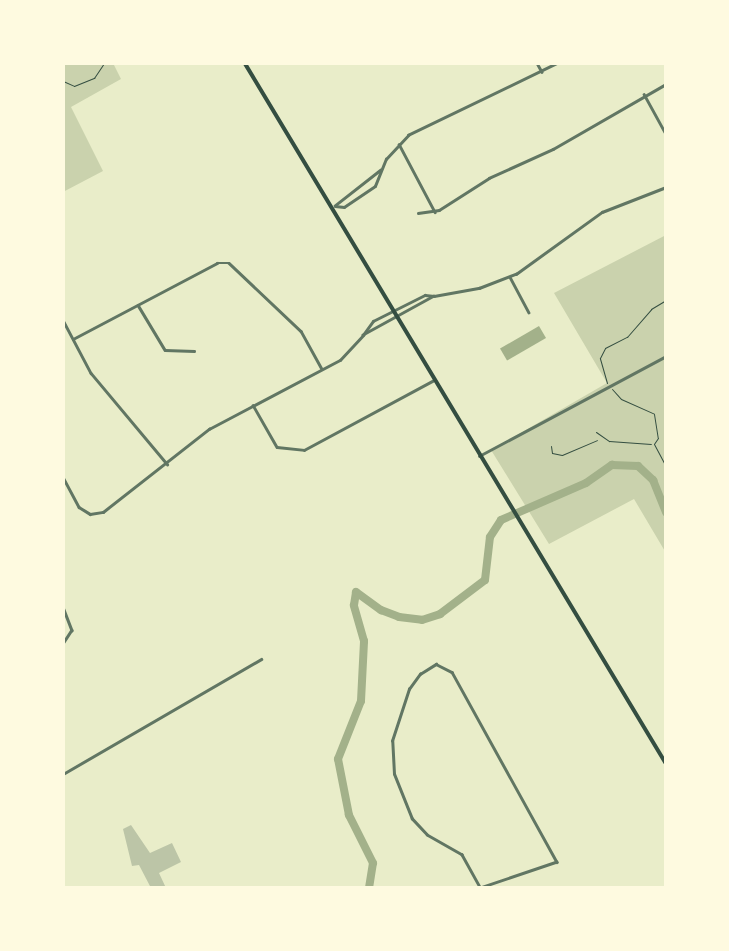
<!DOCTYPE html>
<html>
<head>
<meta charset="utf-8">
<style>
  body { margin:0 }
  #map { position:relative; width:729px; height:951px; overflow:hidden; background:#e9edc9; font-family:Figtree,sans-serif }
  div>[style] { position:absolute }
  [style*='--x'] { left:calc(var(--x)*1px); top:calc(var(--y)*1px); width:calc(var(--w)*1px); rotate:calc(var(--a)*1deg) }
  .green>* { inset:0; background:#cad2ad }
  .water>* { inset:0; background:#a3b18a; transform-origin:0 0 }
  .river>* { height:8px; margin:-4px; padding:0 4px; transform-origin:4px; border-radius:4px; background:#a3b18a }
  .building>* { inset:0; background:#bcc5a7 }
  .path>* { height:1px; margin:-0.5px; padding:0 0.5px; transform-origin:0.5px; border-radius:0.5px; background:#344e41 }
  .minor>* { height:2.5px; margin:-1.25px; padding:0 1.25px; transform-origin:1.25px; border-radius:1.25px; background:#617663 }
  .primary>* { height:3.5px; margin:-1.75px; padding:0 1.75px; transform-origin:1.75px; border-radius:1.75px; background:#344e41 }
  span { translate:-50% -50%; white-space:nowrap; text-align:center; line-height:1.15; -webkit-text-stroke:7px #fefae0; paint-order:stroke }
  .frame { position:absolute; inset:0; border:65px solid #fefae0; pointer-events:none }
</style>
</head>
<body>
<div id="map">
  <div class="green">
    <div style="clip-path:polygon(63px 63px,113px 63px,121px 79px,71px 107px,103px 171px,63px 192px)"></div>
    <div style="clip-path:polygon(666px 235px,666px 553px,634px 499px,549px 544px,491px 450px,607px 383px,554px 293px)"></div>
  </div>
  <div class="water">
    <div style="left:539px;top:326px;width:14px;height:45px;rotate:60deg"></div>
  </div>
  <div class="river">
    <div style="--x:369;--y:888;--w:25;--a:-81"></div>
    <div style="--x:373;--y:863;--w:54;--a:-116.6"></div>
    <div style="--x:349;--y:815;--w:57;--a:-101.1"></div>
    <div style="--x:338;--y:759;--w:62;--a:-68.4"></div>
    <div style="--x:361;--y:701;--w:60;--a:-87.1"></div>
    <div style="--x:364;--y:641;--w:37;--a:-106"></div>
    <div style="--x:354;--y:605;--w:13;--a:-81"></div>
    <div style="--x:356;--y:592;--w:31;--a:36"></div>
    <div style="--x:381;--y:610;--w:19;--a:21"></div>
    <div style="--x:399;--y:617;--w:23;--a:7"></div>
    <div style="--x:422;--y:620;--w:19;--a:-18"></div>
    <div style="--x:440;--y:614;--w:56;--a:-37.1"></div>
    <div style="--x:485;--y:580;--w:43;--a:-83.4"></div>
    <div style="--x:490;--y:537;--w:20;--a:-57"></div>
    <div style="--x:501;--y:520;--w:93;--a:-23.5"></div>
    <div style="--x:586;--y:483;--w:32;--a:-35"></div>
    <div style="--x:612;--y:465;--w:26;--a:2"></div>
    <div style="--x:638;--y:466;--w:21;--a:43"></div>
    <div style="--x:653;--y:480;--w:35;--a:68"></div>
  </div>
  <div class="building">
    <div style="clip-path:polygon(131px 825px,150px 853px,172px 843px,181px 862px,159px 873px,166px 888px,151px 888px,139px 865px,132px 866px,123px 829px)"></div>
  </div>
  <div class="path">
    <div style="--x:63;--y:81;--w:12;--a:24"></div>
    <div style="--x:74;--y:86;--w:22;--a:-22"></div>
    <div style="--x:94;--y:78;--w:18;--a:-56"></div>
    <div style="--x:607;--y:383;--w:26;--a:-106"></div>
    <div style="--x:600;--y:358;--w:11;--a:-63"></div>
    <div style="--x:605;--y:348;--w:25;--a:-27"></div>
    <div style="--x:627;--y:337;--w:37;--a:-49"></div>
    <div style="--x:651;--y:309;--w:17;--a:-31"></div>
    <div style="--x:612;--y:389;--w:13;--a:48"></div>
    <div style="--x:621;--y:399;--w:36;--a:24"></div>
    <div style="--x:654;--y:414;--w:24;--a:81"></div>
    <div style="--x:658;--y:438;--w:7;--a:124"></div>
    <div style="--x:654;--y:444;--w:26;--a:62"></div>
    <div style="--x:596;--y:432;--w:16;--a:35"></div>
    <div style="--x:609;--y:441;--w:42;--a:4.1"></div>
    <div style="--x:551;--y:446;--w:7;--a:82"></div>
    <div style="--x:552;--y:453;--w:10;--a:11"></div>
    <div style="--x:562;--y:455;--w:38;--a:-23"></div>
  </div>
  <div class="minor">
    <div style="--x:537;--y:63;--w:10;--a:61"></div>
    <div style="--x:644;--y:94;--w:46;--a:61.2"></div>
    <div style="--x:399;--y:144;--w:77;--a:62.1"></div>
    <div style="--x:381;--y:170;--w:58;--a:142"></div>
    <div style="--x:335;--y:206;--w:9;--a:6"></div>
    <div style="--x:344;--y:207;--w:37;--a:-34"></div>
    <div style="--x:375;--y:186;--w:29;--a:-68"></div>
    <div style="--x:386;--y:159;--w:33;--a:-47"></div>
    <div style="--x:408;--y:135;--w:165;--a:-25.8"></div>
    <div style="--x:418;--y:213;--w:21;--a:-8"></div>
    <div style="--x:439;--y:210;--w:59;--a:-32.6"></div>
    <div style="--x:489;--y:178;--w:70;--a:-24.4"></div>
    <div style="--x:553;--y:149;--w:130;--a:-29.9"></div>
    <div style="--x:510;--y:277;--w:40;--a:62"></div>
    <div style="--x:425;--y:295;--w:9;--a:6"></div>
    <div style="--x:434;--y:296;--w:81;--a:151.2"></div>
    <div style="--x:363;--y:335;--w:17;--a:-54"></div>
    <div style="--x:373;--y:321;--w:58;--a:-26.6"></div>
    <div style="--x:434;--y:296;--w:46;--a:-10.1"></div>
    <div style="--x:479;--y:288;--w:40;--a:-21"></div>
    <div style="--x:516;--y:274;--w:106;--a:-35.8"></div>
    <div style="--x:602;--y:212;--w:69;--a:-21.3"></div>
    <div style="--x:138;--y:305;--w:52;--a:59"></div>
    <div style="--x:165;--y:350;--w:29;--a:2"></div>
    <div style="--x:63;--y:320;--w:60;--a:62.2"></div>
    <div style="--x:91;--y:373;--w:119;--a:50.1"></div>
    <div style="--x:73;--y:339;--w:163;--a:-27.8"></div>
    <div style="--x:217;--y:263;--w:12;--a:0"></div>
    <div style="--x:229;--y:263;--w:99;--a:43.4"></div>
    <div style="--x:301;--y:331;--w:43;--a:61.1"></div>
    <div style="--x:253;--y:405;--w:48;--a:60.3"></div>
    <div style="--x:277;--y:447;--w:27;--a:6"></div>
    <div style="--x:304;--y:450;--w:148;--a:-28.3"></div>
    <div style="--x:479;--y:456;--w:212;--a:-28.1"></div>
    <div style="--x:63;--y:477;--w:34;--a:62"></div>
    <div style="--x:79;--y:507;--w:13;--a:32"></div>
    <div style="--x:90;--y:514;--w:13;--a:-9"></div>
    <div style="--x:103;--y:512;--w:135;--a:-38.1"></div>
    <div style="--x:209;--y:429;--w:148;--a:-27.8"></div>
    <div style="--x:340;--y:360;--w:34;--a:-47"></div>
    <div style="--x:63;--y:607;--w:25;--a:69"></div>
    <div style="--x:72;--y:630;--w:17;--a:123"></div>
    <div style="--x:436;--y:664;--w:18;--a:27"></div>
    <div style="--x:452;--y:672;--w:217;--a:61.1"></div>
    <div style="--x:557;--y:862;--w:81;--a:161.3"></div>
    <div style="--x:480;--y:888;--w:38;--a:-119"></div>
    <div style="--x:462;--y:855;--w:40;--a:-150.3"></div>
    <div style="--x:427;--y:835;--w:22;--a:-133"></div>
    <div style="--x:412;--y:819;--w:48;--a:-111.8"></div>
    <div style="--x:394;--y:774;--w:33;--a:-93"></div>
    <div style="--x:392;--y:741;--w:55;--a:-71.9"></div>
    <div style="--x:409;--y:689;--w:19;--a:-54"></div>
    <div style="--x:420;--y:674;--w:19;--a:-32"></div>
    <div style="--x:63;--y:774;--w:229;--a:-30.1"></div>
  </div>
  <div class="primary">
    <div style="--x:245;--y:63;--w:817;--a:58.98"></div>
  </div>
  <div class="frame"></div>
</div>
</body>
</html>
